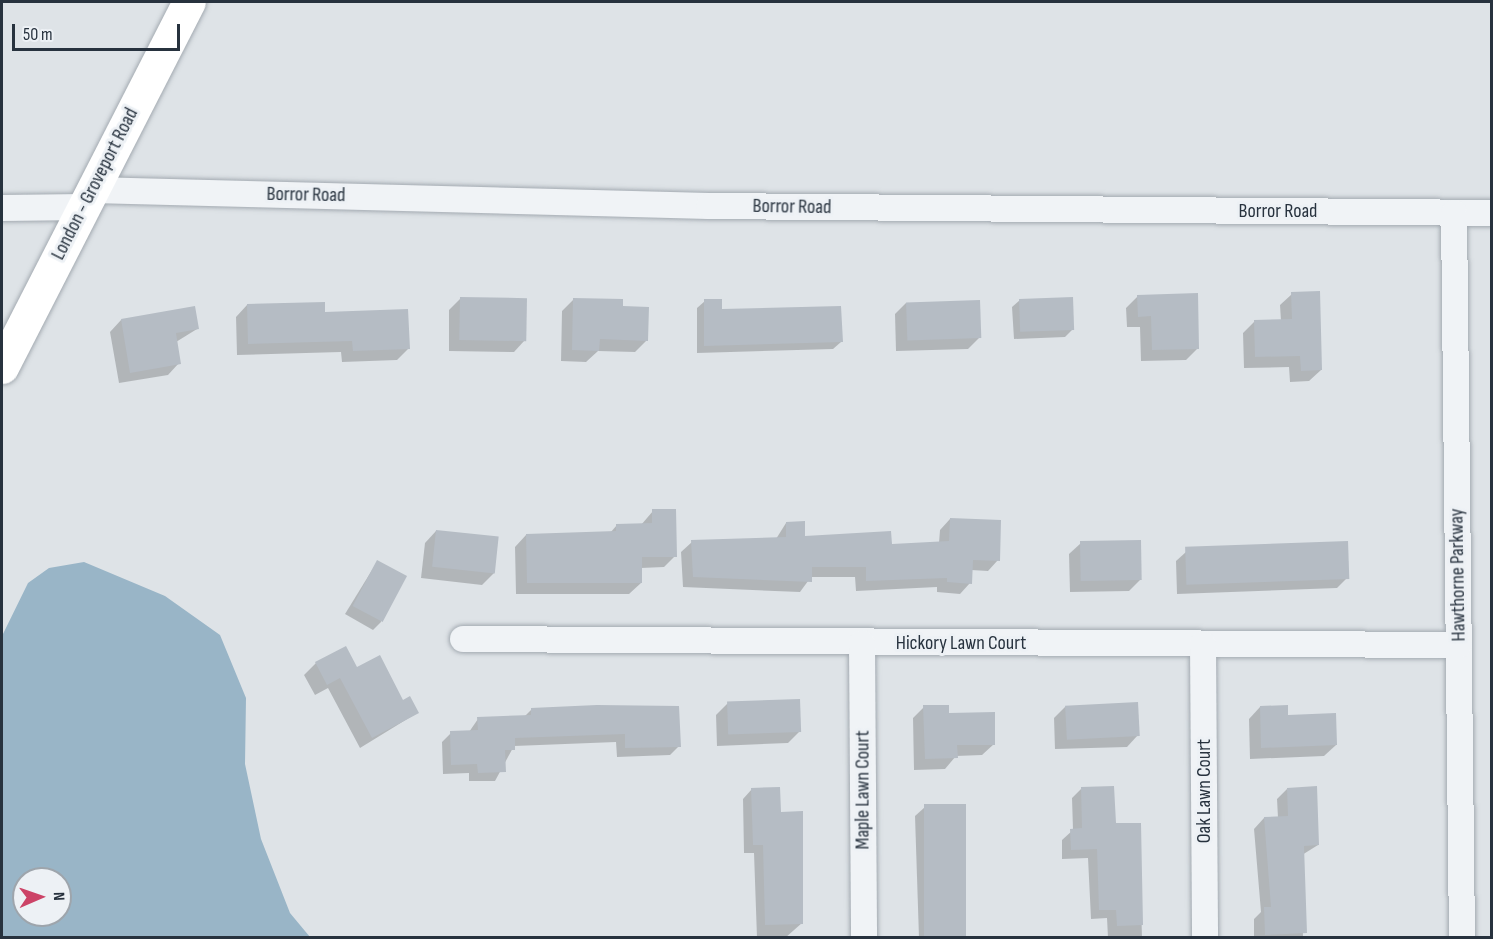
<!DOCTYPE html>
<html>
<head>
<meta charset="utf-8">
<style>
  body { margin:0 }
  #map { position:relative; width:1493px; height:939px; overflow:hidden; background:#dee3e7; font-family:"Sofia Sans Condensed",sans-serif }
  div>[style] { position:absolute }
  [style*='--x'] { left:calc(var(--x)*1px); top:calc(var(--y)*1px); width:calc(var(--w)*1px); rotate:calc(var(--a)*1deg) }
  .water>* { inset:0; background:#99b5c7 }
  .shadow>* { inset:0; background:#0003 }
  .building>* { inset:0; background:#b5bcc4; transform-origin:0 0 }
  .roads { filter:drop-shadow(0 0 2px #a3aab1) drop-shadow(0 0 2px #a3aab1) }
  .street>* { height:26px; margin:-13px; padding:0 13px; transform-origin:13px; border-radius:13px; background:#f0f3f6 }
  .secondary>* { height:33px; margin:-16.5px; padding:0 16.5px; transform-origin:16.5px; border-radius:16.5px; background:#fff }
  span { translate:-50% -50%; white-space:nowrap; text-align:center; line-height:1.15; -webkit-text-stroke:6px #edf1f5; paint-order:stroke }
  .street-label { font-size:20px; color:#27323e }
  .frame { position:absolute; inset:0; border:3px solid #27323e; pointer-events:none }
  .north { position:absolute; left:12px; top:867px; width:60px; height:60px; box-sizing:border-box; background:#edf1f5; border:2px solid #9ea5ac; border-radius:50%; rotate:88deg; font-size:16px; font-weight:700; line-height:24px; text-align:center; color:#27323e }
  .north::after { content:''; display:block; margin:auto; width:21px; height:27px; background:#cc4367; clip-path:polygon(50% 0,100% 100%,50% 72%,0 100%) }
  .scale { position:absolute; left:12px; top:24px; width:168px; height:27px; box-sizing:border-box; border:3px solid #27323e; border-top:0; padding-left:8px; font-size:18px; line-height:21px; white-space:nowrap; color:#27323e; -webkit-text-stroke:4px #edf1f5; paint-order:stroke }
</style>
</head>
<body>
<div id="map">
  <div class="water">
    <div style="clip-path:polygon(evenodd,84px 562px,165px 596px,220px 635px,246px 698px,245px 764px,261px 839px,290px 913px,310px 937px,2px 937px,2px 636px,28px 583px,49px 568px,84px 562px,24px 879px,60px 879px,60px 915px,24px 915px,24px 879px)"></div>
  </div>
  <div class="shadow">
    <div style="clip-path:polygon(1292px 294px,1321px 370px,1309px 381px,1290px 382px,1289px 367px,1244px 368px,1243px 333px,1254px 322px,1281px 321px,1280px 305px)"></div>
    <div style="clip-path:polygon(1138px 296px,1197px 349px,1186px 360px,1141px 361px,1140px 327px,1127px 327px,1126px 308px)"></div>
    <div style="clip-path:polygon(460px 299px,525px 340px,514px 352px,449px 351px,449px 310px)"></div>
    <div style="clip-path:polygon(574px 299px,621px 308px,647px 340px,635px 352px,598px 351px,586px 362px,561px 361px,562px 311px)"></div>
    <div style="clip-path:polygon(1020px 300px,1073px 329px,1065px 337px,1014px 339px,1012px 307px)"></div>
    <div style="clip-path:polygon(705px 301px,720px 310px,841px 342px,833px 349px,697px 353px,697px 308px)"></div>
    <div style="clip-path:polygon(906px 303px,980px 337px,968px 349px,896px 351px,895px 314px)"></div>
    <div style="clip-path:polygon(247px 305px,324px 314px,408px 349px,397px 360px,342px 362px,341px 352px,237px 355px,236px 317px)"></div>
    <div style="clip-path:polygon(121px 320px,197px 329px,176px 342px,179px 363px,168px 375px,119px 383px,110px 332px)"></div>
    <div style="clip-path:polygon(653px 511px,675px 556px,664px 567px,641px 568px,641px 583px,629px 594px,516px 594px,515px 547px,526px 535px,610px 533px,617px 525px,641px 525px)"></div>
    <div style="clip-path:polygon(950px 519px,998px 560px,988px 571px,971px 570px,970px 583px,960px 594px,937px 592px,937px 587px,856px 591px,855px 577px,811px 577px,800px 592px,683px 587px,681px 552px,692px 542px,776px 539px,786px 523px,804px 538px,891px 546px,939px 543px,940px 530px)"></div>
    <div style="clip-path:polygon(436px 531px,494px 573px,482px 585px,421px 578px,425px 543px)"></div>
    <div style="clip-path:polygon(1081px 543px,1141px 579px,1129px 591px,1070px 592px,1069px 554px)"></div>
    <div style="clip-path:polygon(1186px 552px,1347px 578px,1337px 588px,1177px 594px,1176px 561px)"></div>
    <div style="clip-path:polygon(377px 562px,381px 622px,373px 630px,345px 614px)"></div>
    <div style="clip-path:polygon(316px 663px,356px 669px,417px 713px,360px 748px,328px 688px,315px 695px,304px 675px)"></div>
    <div style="clip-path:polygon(728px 703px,799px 732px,788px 743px,717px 746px,716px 715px)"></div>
    <div style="clip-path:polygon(1066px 706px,1138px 735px,1127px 747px,1055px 749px,1054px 718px)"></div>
    <div style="clip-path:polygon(924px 707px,948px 715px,994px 744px,982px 755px,956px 756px,945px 769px,914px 770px,913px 718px)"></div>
    <div style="clip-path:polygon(1260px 707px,1287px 716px,1336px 745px,1324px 756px,1250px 759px,1249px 719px)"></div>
    <div style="clip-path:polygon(532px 709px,679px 746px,670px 755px,617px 757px,616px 742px,514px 746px,495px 781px,469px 781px,469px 773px,443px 774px,442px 742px,451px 733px,469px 732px,478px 719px,524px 717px)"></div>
    <div style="clip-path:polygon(752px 789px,780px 814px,802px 923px,785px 938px,757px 938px,754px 853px,744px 853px,743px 799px)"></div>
    <div style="clip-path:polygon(1081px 789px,1114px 825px,1139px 824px,1142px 938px,1108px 938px,1107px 918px,1091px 919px,1088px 858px,1062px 859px,1062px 840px,1073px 830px,1072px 798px)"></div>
    <div style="clip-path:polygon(1287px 789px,1318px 845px,1302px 855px,1303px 938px,1254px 938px,1254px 919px,1261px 912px,1254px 829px,1264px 818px,1278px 818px,1277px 799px)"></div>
    <div style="clip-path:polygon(925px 807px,965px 938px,919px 938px,915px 816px)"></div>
  </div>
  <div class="building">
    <div style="clip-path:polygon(1320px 291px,1322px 370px,1301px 371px,1300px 356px,1255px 357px,1254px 320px,1292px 319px,1291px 292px)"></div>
    <div style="clip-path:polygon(1198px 293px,1199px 349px,1152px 350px,1151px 316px,1138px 317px,1137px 295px)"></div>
    <div style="left:460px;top:297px;width:67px;height:43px;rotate:1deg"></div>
    <div style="left:1073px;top:297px;width:33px;height:54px;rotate:88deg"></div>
    <div style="clip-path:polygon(573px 298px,623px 299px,623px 306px,649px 307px,648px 341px,600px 339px,599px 351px,572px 350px)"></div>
    <div style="clip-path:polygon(704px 299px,722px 299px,722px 309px,841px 306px,843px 342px,704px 346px)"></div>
    <div style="left:980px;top:300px;width:38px;height:74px;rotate:88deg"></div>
    <div style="clip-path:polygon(325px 302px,325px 312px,408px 309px,410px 349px,353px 351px,352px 341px,248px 344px,247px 304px)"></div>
    <div style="clip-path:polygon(195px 306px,199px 329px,176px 333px,181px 364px,130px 373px,121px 319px)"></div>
    <div style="clip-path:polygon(652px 509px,676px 509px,677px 557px,642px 557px,642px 583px,527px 583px,526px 534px,616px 531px,616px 524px,652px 523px)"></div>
    <div style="clip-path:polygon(950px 518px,1001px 520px,1000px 561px,973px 560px,972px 584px,947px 582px,947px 578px,866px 581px,866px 567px,812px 567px,812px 582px,693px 577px,691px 540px,786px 537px,786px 522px,805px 521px,805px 536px,891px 531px,892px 544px,949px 541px)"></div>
    <div style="left:436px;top:530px;width:63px;height:37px;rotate:6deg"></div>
    <div style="left:1141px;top:540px;width:40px;height:61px;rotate:89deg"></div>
    <div style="left:1348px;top:541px;width:38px;height:163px;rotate:88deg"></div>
    <div style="left:377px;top:560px;width:34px;height:52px;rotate:28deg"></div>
    <div style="clip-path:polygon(346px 646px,357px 667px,380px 655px,403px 700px,410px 696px,419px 713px,372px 738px,340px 678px,327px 685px,315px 662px)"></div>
    <div style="left:800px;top:699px;width:33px;height:73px;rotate:88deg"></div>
    <div style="left:1138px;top:702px;width:34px;height:73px;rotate:87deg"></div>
    <div style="clip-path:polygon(597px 705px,679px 706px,681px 747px,625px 748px,625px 734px,515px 738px,515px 750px,505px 750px,506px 772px,478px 773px,477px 764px,451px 765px,450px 731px,478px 730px,477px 717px,531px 715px,531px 708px)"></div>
    <div style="clip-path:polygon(923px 705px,949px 705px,949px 713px,995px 712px,995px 745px,957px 745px,958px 758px,925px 759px)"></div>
    <div style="clip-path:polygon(1288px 705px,1288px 715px,1336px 713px,1337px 745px,1261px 748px,1260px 706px)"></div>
    <div style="clip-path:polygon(1114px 786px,1116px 823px,1141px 823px,1143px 925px,1117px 926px,1116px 910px,1099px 910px,1097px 849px,1071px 850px,1070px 829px,1082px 828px,1081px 787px)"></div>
    <div style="clip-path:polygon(1317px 786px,1319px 845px,1304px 846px,1307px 933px,1265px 935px,1264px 907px,1271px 907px,1264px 817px,1288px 816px,1287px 788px)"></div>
    <div style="clip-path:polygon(780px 787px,781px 812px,803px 811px,803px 924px,765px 925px,763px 845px,753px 845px,751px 788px)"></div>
    <div style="left:966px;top:804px;width:134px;height:42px;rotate:90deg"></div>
  </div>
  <div class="roads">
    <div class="street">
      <div style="--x:92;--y:190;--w:617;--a:1.49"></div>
      <div style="--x:709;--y:206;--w:783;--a:0.51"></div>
      <div style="--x:2;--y:208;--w:82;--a:-0.7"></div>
      <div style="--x:1454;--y:213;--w:725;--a:89.37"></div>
      <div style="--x:463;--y:639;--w:996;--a:0.35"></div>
      <div style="--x:862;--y:643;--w:295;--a:89.6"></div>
      <div style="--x:1203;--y:644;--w:294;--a:89.6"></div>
    </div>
    <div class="secondary">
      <div style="--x:2;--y:367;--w:410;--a:-62.9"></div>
    </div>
  </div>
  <div class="street-label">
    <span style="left:95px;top:184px;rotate:-63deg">London - Groveport Road</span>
    <span style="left:306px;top:195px;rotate:1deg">Borror Road</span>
    <span style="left:792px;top:207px;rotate:1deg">Borror Road</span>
    <span style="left:1278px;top:211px">Borror Road</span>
    <span style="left:1458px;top:575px;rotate:-91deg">Hawthorne Parkway</span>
    <span style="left:961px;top:643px">Hickory Lawn Court</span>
    <span style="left:863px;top:790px;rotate:-90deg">Maple Lawn Court</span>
    <span style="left:1204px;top:791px;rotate:-90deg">Oak Lawn Court</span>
  </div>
  <div class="frame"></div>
  <div class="north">N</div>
  <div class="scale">50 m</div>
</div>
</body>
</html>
